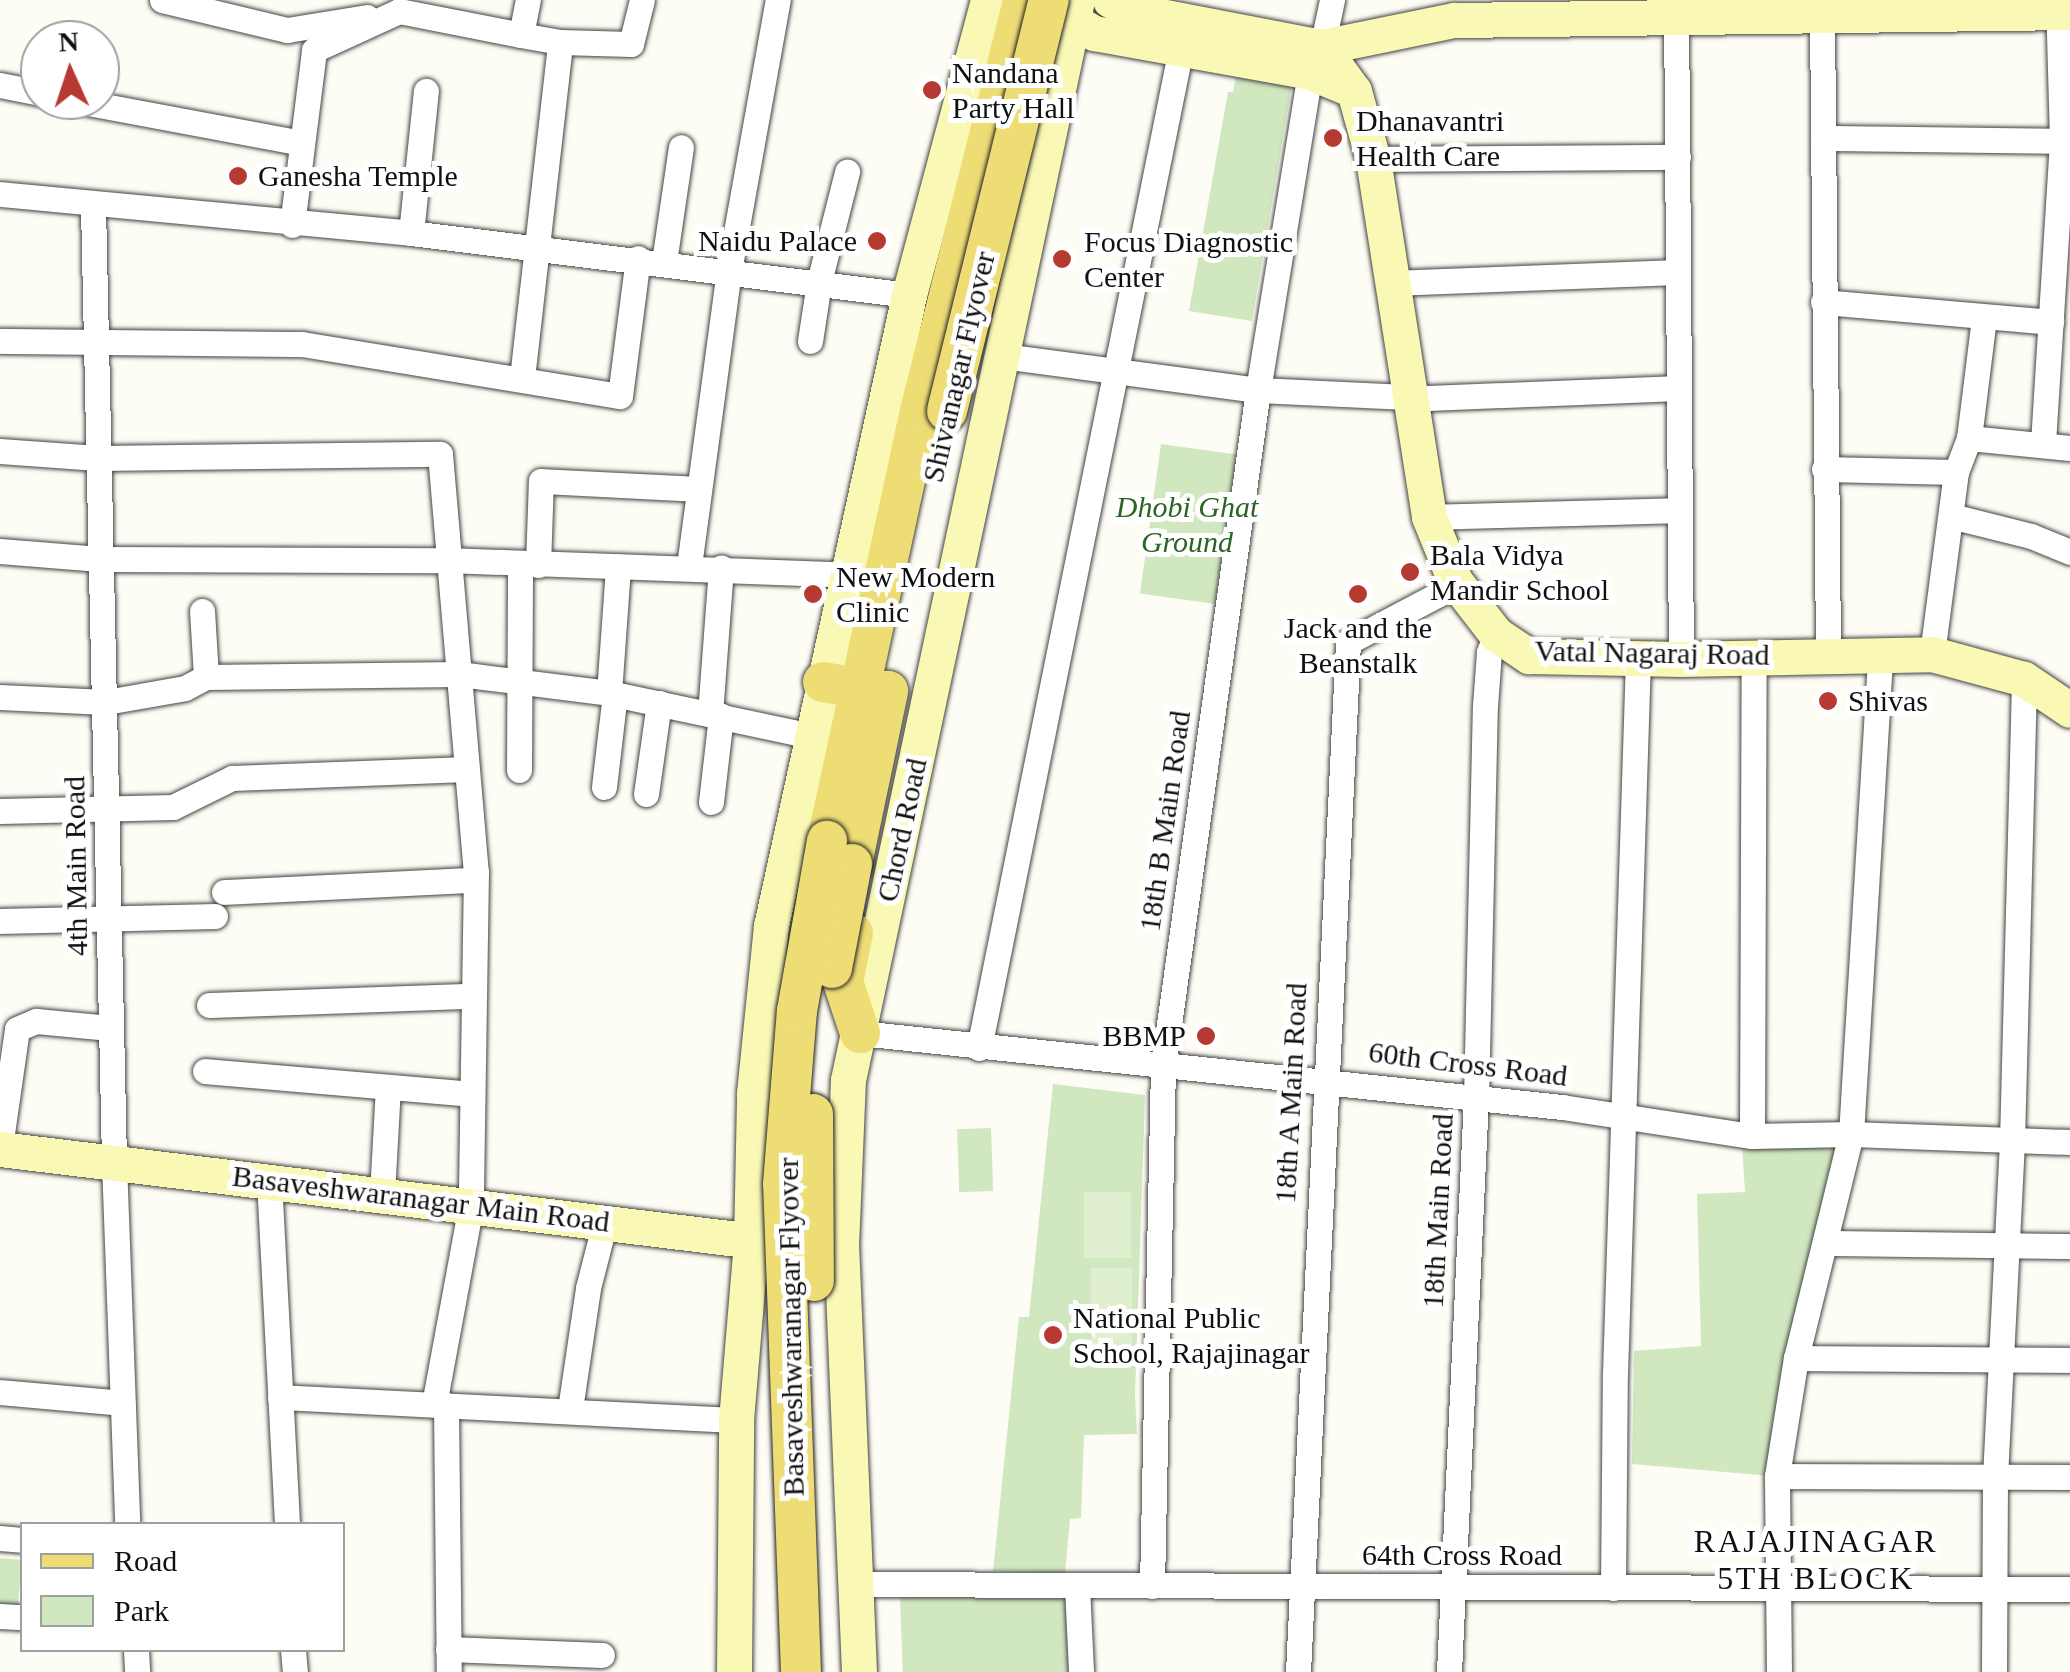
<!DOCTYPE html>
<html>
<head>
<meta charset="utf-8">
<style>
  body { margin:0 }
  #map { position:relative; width:2070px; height:1672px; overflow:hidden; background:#fefdf5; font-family:"Times New Roman",serif }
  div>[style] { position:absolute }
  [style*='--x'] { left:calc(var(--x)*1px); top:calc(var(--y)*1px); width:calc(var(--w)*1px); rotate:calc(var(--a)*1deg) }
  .green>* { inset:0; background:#d0e7c0; transform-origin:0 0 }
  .pitch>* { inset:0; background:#e1efd1; transform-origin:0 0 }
  .roads { filter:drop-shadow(0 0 2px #434343) drop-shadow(0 0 2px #434343) }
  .street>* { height:25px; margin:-12.5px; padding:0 12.5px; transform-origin:12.5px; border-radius:12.5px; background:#fff }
  .secondary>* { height:35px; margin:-17.5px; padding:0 17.5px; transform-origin:17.5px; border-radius:17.5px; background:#f9f8b5 }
  .primary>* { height:40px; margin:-20px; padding:0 20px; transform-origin:20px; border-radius:20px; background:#eedd75 }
  .bridges { filter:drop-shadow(0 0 2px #212121) drop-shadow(0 0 2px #212121) }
  .primary-bridge>* { height:40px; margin:-20px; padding:0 20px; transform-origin:20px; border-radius:20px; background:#eedd75 }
  .dots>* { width:28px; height:28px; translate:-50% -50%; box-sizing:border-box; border:5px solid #fff; border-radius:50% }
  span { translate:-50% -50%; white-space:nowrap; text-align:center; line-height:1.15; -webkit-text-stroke:10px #fff; paint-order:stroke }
  .poi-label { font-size:30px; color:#101010 }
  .left { translate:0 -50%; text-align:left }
  .right { translate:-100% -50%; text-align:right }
  .street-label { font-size:30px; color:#101010 }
  .park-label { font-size:30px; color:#2b6425; font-style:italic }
  .neighbourhood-label { font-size:32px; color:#101010; letter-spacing:2.5px }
  .legend { position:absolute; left:20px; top:1522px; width:325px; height:130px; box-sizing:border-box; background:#fff; border:2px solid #9f9f9f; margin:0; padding:12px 18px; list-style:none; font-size:30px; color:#101010 }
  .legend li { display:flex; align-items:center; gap:20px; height:50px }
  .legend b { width:50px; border:2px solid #9f9f9f }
  .north { position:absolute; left:20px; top:20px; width:100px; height:100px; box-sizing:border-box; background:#fff; border:2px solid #9f9f9f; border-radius:50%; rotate:357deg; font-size:28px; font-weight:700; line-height:40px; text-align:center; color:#101010 }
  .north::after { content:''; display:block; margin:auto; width:35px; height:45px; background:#b73a32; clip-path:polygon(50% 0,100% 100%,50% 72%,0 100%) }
</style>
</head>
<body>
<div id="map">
  <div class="green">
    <div style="clip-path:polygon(1238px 63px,1292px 83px,1252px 321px,1189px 311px,1228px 92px,1233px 92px)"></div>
    <div style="left:1161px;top:444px;width:76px;height:151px;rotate:8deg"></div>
    <div style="clip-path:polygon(1053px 1084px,1145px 1095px,1135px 1396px,1137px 1434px,1084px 1435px,1081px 1518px,1070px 1519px,1065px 1574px,993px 1571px,1019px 1317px,1029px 1317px)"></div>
    <div style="left:991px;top:1128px;width:63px;height:34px;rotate:88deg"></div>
    <div style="clip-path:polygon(1839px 1143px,1771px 1476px,1632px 1464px,1634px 1351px,1701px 1346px,1697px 1194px,1745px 1192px,1742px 1146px)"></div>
    <div style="left:0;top:1558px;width:22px;height:48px;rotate:5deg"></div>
    <div style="left:1068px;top:1592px;width:80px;height:168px;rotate:88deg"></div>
  </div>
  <div class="pitch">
    <div style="left:1084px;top:1192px;width:47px;height:66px"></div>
    <div style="left:1091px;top:1268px;width:41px;height:97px"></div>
  </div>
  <div class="roads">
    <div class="street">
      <div style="--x:162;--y:0;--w:129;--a:13.5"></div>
      <div style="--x:287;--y:30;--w:81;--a:-9.2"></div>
      <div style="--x:1676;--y:0;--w:659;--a:89.57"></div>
      <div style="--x:399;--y:11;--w:124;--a:11.1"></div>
      <div style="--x:1822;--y:15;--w:640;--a:89.46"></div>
      <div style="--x:560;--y:42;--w:71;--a:1.6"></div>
      <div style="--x:631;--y:44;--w:45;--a:-76"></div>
      <div style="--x:0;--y:85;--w:41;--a:11.3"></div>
      <div style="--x:72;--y:100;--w:234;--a:10.6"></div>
      <div style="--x:1823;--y:138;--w:239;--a:0.7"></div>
      <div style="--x:1373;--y:159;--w:305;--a:-0.4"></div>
      <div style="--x:0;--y:194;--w:413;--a:5.4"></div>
      <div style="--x:411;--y:233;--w:502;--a:7.1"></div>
      <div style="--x:93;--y:206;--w:956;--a:88.74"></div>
      <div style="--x:114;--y:1162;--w:362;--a:87.9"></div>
      <div style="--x:292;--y:225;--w:176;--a:-82.8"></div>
      <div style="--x:314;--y:50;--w:94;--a:-24.6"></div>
      <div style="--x:411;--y:233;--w:143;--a:-84"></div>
      <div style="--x:664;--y:262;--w:116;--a:-81.6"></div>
      <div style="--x:1391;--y:283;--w:287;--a:-2.2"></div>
      <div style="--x:1823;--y:302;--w:229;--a:5"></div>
      <div style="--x:0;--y:341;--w:302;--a:0.6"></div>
      <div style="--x:302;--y:344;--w:322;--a:9.3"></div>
      <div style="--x:620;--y:396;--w:139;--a:-82.6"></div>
      <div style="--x:810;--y:341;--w:60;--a:-81.3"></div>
      <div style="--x:819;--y:282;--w:114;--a:-75.7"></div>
      <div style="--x:1003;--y:356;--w:257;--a:7.6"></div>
      <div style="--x:1258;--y:390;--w:170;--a:2.7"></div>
      <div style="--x:1428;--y:398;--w:251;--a:-2.3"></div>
      <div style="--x:522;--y:378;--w:338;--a:-83.5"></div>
      <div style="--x:560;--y:42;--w:40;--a:-170"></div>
      <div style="--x:521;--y:35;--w:36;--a:-79"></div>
      <div style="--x:1969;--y:438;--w:101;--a:5.7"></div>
      <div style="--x:2043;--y:443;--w:303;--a:-86.4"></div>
      <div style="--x:2062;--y:141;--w:141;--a:-91.6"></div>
      <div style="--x:0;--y:451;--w:98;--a:4.1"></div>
      <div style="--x:98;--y:458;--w:342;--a:-0.7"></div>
      <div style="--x:440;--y:454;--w:420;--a:85.1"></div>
      <div style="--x:476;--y:872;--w:333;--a:90.9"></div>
      <div style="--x:471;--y:1205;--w:203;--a:100.5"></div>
      <div style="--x:1824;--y:469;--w:132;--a:1.3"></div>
      <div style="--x:1951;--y:516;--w:82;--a:14"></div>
      <div style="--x:2031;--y:536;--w:42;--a:22.3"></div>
      <div style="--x:1429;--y:517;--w:251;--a:-1.6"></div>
      <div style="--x:0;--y:551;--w:100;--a:4.6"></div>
      <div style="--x:100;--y:559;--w:347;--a:0.2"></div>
      <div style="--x:447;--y:560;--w:404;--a:2.1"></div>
      <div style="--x:538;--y:565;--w:84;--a:-88"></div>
      <div style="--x:541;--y:481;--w:156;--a:2.9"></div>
      <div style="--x:689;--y:566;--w:298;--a:-82.3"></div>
      <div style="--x:729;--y:271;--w:275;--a:-79.8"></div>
      <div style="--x:202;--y:611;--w:66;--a:86.5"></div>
      <div style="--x:1932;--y:654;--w:184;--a:-82.5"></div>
      <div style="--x:1956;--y:472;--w:36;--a:-69"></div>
      <div style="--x:1969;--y:438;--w:121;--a:-82.9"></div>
      <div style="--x:609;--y:693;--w:127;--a:-85.9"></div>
      <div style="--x:0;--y:697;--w:106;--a:2.7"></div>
      <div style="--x:106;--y:702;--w:80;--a:-10"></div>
      <div style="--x:185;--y:688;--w:24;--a:-28"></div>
      <div style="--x:206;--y:677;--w:253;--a:-0.7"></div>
      <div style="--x:459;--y:674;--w:151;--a:7.2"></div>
      <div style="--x:609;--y:693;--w:207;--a:12"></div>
      <div style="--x:710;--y:714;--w:147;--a:-85.7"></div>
      <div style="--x:519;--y:770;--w:205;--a:-89.7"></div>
      <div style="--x:604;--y:787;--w:94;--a:-83.3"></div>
      <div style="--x:646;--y:794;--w:92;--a:-81.9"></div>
      <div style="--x:711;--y:802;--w:87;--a:-83.4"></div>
      <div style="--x:0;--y:811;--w:173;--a:-1.3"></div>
      <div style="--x:173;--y:807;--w:66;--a:-26.2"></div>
      <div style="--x:232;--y:778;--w:235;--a:-2.2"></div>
      <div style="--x:224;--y:892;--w:248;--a:-2.8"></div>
      <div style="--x:0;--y:921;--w:215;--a:-1.3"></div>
      <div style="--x:209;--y:1005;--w:264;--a:-2"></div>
      <div style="--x:860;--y:1033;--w:706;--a:6.02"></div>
      <div style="--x:1562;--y:1107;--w:192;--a:8.7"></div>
      <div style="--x:1752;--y:1136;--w:99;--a:-1.2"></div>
      <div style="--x:1851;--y:1134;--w:219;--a:2.1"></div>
      <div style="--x:979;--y:1048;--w:1020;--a:-78.58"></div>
      <div style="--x:205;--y:1071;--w:268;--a:4.9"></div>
      <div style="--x:1752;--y:1136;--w:478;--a:-89.8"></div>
      <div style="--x:0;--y:1147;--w:119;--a:-81.8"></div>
      <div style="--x:17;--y:1029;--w:21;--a:-23"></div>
      <div style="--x:36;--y:1021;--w:74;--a:5.4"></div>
      <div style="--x:269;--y:1180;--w:344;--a:87"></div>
      <div style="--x:382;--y:1194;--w:107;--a:-86.8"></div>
      <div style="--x:1825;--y:1243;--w:245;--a:0.7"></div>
      <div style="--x:1796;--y:1358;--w:274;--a:0.4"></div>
      <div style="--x:0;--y:1392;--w:123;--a:5.1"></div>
      <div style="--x:280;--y:1397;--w:457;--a:2.9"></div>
      <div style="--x:446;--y:1405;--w:267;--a:89.4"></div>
      <div style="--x:570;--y:1409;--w:122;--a:-81.5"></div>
      <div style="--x:588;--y:1288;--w:68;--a:-75.6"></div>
      <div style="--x:1777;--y:1476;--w:293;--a:0.2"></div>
      <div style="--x:0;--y:1538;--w:22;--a:5"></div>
      <div style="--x:853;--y:1584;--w:1217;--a:0.24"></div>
      <div style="--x:1077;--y:1586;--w:86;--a:87.3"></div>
      <div style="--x:1152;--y:1586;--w:519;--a:-88.79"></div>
      <div style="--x:1163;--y:1067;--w:684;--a:-82.01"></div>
      <div style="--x:1258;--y:390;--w:322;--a:-80.7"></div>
      <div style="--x:1310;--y:72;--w:28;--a:-64"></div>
      <div style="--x:1322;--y:47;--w:48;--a:-78"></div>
      <div style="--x:1613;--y:1588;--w:214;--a:-89.5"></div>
      <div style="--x:1615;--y:1374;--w:715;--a:-88.16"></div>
      <div style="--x:0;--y:1616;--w:22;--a:3"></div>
      <div style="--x:448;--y:1649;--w:154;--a:2.2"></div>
      <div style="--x:136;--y:1650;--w:22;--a:87"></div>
      <div style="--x:293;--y:1650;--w:22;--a:85"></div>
      <div style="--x:1298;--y:1672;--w:1031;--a:-87.22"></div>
      <div style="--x:1348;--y:642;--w:105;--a:-27.8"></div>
      <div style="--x:1441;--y:593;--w:18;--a:-41"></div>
      <div style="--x:1449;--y:1672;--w:575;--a:-87.31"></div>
      <div style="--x:1476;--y:1098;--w:392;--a:-88.7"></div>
      <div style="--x:1485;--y:706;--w:54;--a:-85.8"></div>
      <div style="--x:1489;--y:652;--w:19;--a:-69"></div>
      <div style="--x:1779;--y:1672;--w:196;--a:-90.6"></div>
      <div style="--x:1777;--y:1476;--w:120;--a:-80.9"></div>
      <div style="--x:1796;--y:1358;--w:231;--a:-76.2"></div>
      <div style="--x:1851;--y:1134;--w:482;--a:-86.5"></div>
      <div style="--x:1994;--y:1672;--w:195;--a:-89.7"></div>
      <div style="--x:1995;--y:1477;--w:336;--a:-87.1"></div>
      <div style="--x:2012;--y:1141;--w:462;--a:-88.5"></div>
    </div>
    <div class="secondary">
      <div style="--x:1110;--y:0;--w:21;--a:28"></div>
      <div style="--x:1129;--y:10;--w:197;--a:10.9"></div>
      <div style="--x:1322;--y:47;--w:54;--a:54"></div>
      <div style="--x:1354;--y:91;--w:71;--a:74.4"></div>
      <div style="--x:1373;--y:159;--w:362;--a:81.1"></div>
      <div style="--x:1429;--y:517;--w:69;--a:67.9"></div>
      <div style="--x:1455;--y:581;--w:67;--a:52.3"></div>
      <div style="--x:1496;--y:634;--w:40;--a:34"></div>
      <div style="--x:1529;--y:656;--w:152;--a:1.1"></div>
      <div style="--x:1681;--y:659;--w:251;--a:-1.1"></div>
      <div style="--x:1932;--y:654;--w:95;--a:15.2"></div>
      <div style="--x:2024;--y:679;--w:55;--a:34"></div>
      <div style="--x:1054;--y:9;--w:47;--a:31"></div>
      <div style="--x:1094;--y:33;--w:219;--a:10.2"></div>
      <div style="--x:1310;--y:72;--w:47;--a:22.7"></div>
      <div style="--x:1322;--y:47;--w:135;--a:-11.6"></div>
      <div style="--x:1454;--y:20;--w:616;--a:-0.74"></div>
      <div style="--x:0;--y:1149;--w:776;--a:6.96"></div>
      <div style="--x:734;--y:1672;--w:252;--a:-89.5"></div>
      <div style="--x:736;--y:1420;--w:179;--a:-85.2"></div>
      <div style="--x:751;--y:1242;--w:149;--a:-88.8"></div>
      <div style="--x:754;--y:1093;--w:168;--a:-84.2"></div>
      <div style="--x:771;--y:926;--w:646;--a:-77.66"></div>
      <div style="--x:909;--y:295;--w:305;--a:-75"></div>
      <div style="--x:859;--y:1672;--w:426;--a:-92.4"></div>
      <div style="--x:841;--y:1246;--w:166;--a:-87.6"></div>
      <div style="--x:848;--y:1080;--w:1104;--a:-78.03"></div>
    </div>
    <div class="primary">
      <div style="--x:823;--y:682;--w:39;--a:10"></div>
      <div style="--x:827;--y:841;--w:440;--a:-77.8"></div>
      <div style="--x:920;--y:411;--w:424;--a:-75.9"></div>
      <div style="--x:852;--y:864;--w:177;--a:-78.2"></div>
      <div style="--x:853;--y:933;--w:50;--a:101.5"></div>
      <div style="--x:843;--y:982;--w:54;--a:71.6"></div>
    </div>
  </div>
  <div class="bridges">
    <div class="primary-bridge">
      <div style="--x:947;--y:411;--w:423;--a:-76.1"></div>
      <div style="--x:832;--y:968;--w:106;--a:-79.1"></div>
      <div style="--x:813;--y:1114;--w:167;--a:89.7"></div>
      <div style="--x:801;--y:1672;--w:488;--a:-92.1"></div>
      <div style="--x:783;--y:1184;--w:174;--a:-85.4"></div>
      <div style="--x:797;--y:1011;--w:173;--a:-80"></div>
    </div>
  </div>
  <div class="dots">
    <div style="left:932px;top:90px;background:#b73a32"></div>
    <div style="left:1333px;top:138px;background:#b73a32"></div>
    <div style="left:238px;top:176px;background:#b73a32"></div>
    <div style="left:877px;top:241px;background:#b73a32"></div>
    <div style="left:1062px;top:259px;background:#b73a32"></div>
    <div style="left:1410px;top:572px;background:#b73a32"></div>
    <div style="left:813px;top:594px;background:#b73a32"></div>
    <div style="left:1358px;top:594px;background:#b73a32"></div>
    <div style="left:1828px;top:701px;background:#b73a32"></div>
    <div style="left:1206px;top:1036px;background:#b73a32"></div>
    <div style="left:1053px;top:1335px;background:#b73a32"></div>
  </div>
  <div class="poi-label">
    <span class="left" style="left:952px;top:90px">Nandana<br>Party Hall</span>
    <span class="left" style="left:1356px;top:138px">Dhanavantri<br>Health Care</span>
    <span class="left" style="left:258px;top:176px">Ganesha Temple</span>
    <span class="right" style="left:857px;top:241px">Naidu Palace</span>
    <span class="left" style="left:1084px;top:259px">Focus Diagnostic<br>Center</span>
    <span class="left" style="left:1430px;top:572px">Bala Vidya<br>Mandir School</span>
    <span class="left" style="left:836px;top:594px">New Modern<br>Clinic</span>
    <span style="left:1358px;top:645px">Jack and the<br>Beanstalk</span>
    <span class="left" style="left:1848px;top:701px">Shivas</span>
    <span class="right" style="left:1186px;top:1036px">BBMP</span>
    <span class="left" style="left:1073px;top:1335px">National Public<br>School, Rajajinagar</span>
  </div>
  <div class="street-label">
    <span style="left:959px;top:367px;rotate:-77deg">Shivanagar Flyover</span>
    <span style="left:1652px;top:653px;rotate:1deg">Vatal Nagaraj Road</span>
    <span style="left:1165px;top:821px;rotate:-82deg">18th B Main Road</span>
    <span style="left:902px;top:830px;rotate:-78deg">Chord Road</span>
    <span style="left:76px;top:866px;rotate:-91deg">4th Main Road</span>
    <span style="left:1468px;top:1064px;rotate:7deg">60th Cross Road</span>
    <span style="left:1291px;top:1093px;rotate:-87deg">18th A Main Road</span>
    <span style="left:421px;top:1199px;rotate:7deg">Basaveshwaranagar Main Road</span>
    <span style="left:1438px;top:1211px;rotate:-87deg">18th Main Road</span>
    <span style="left:791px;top:1327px;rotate:-91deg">Basaveshwaranagar Flyover</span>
    <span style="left:1462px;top:1555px">64th Cross Road</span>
  </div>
  <div class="park-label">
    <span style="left:1187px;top:524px">Dhobi Ghat<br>Ground</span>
  </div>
  <div class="neighbourhood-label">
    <span style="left:1816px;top:1560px">RAJAJINAGAR<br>5TH BLOCK</span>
  </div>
  <ul class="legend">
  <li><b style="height:12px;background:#eedd75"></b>Road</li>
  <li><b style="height:28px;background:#d0e7c0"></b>Park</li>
  </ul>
  <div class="north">N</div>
</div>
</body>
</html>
